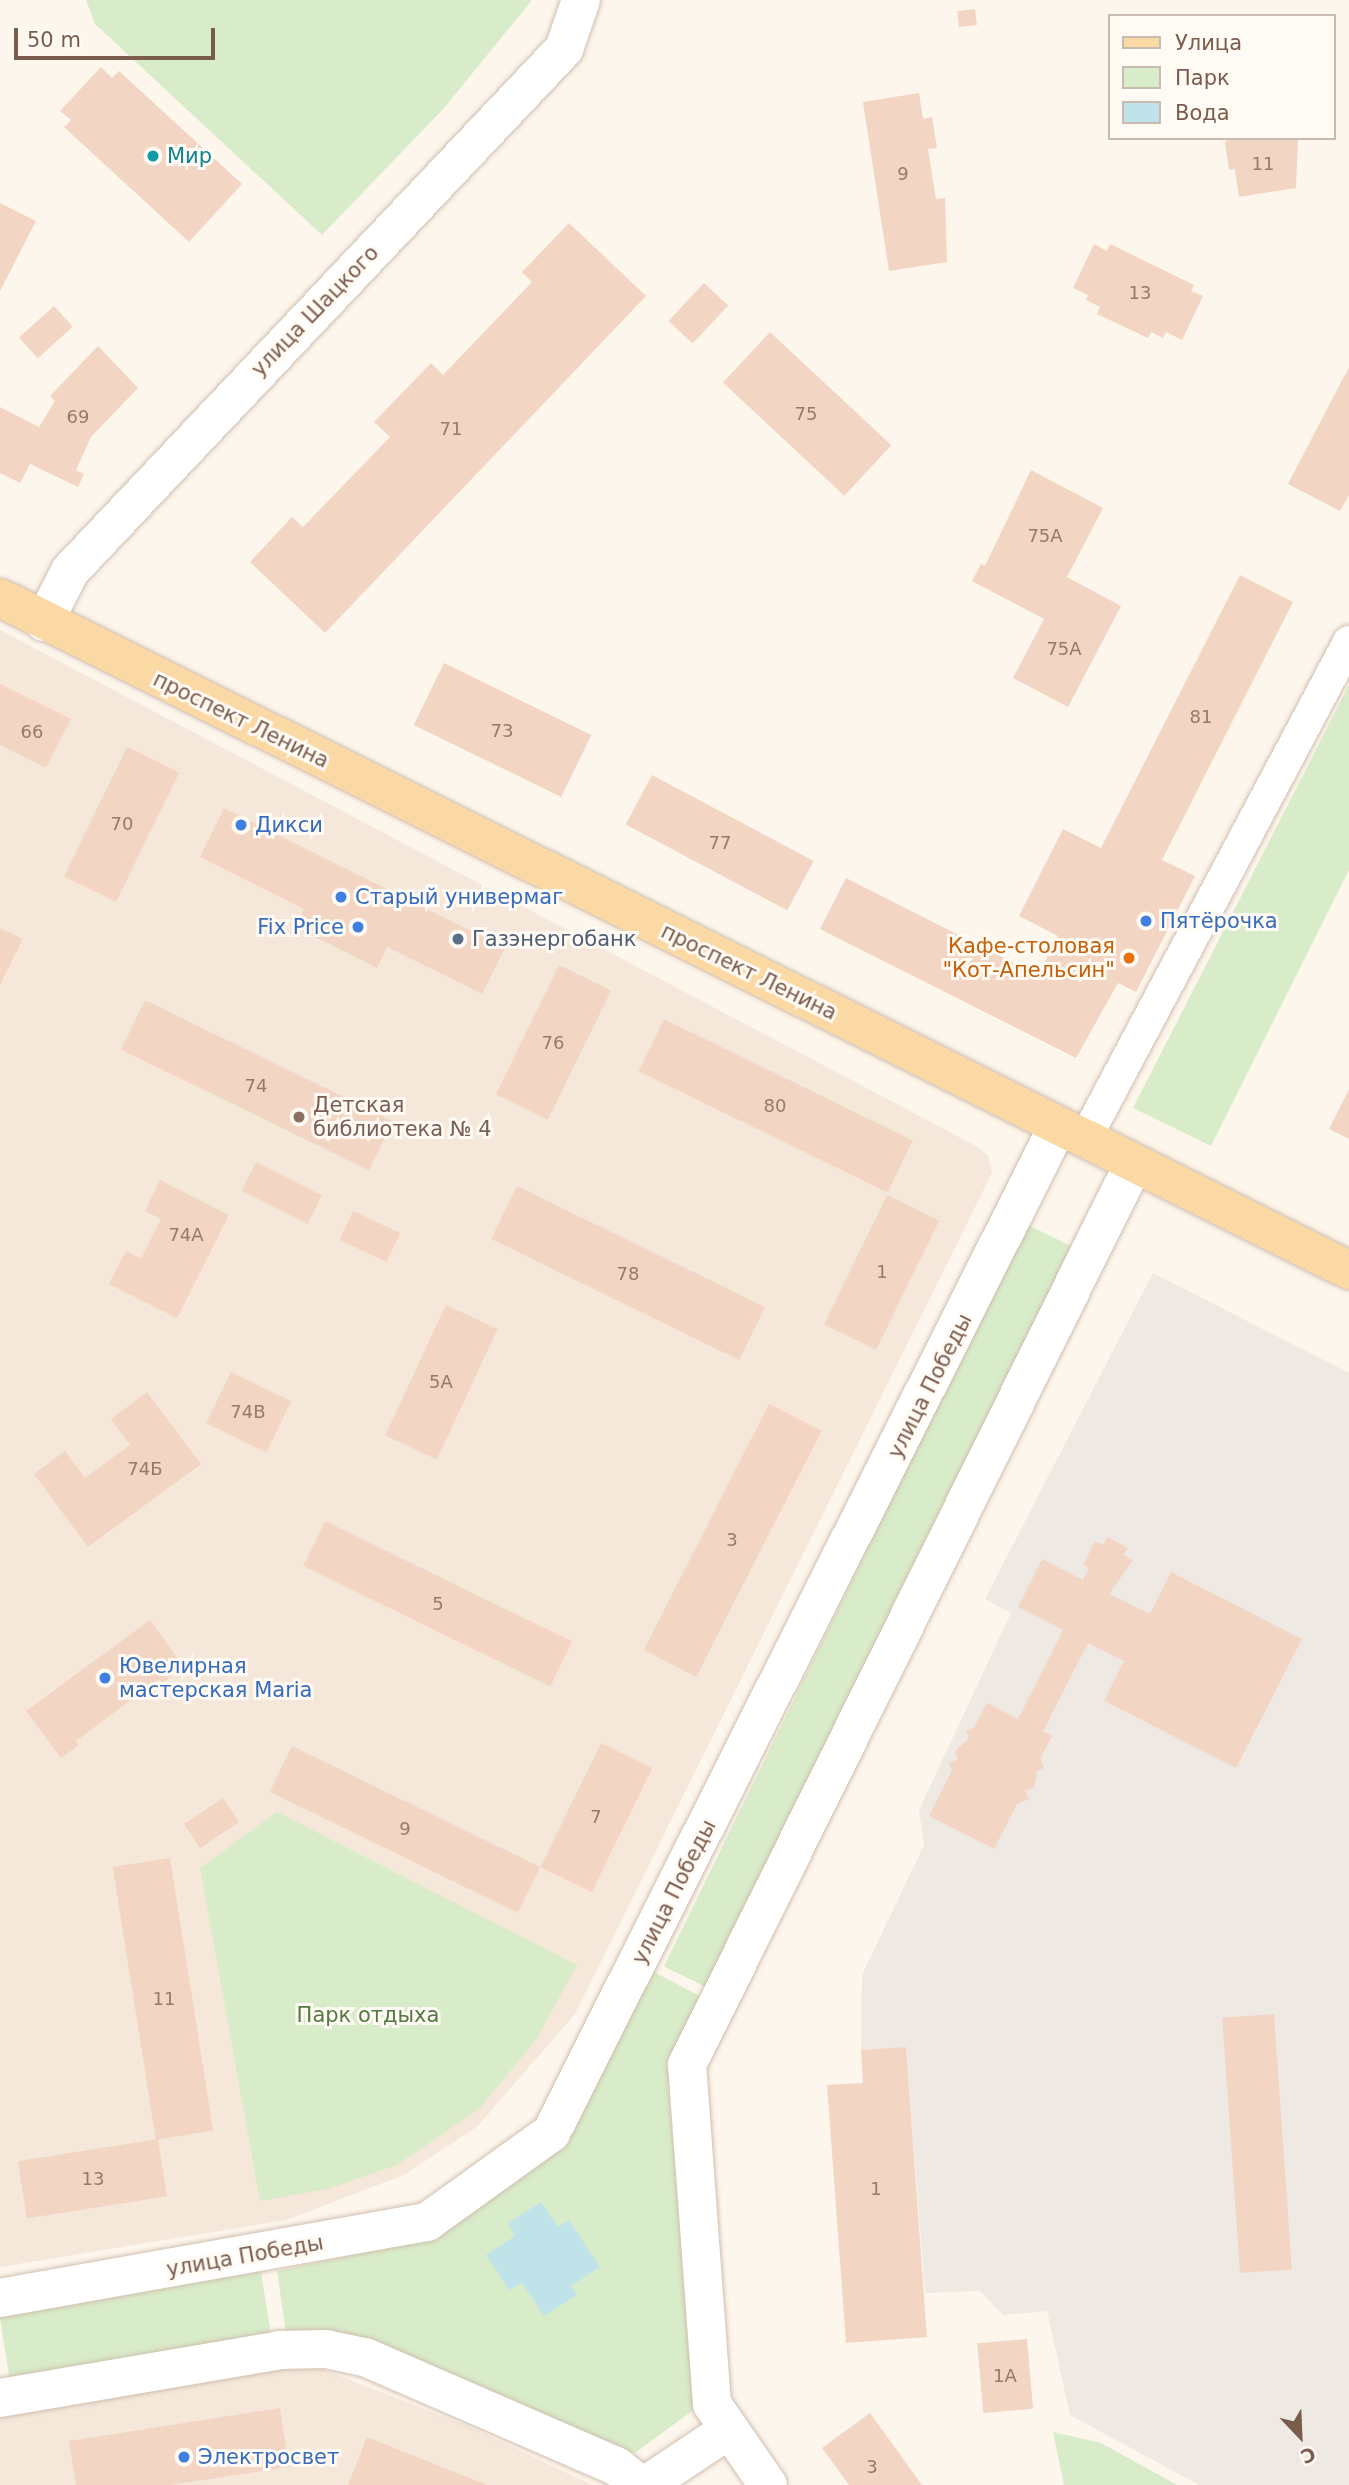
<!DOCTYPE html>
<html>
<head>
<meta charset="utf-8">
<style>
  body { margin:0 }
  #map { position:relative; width:1349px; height:2485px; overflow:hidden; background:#fdf6ec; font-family:"DejaVu Sans",sans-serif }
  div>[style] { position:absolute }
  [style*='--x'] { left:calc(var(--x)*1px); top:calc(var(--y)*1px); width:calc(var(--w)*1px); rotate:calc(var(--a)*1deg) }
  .residential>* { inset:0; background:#f5e8da }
  .industrial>* { inset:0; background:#efe9e4 }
  .green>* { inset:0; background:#d8ecc9; transform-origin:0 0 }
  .water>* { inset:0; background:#bfe3e8 }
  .building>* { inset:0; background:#f3d5c3; transform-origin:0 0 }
  .roads { filter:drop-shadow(0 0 2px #d1beb0) drop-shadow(0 0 2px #d1beb0) }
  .minor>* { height:32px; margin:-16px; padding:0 16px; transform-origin:16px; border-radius:16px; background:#fff }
  .tertiary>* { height:38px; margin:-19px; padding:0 19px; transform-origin:19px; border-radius:19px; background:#fff }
  .primary>* { height:38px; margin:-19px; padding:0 19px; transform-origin:19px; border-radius:19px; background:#fbd9a5 }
  .dots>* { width:19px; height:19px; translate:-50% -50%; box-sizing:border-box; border:4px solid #fffaf3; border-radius:50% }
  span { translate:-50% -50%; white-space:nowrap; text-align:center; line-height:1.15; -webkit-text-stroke:6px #fffaf3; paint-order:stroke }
  .number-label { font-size:18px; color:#987a6a }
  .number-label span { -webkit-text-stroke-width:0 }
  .culture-label { font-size:21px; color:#0d838f }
  .left { translate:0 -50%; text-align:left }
  .street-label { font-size:21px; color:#7a5c4d }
  .shop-label { font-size:21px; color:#366cbe }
  .right { translate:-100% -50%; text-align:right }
  .service-label { font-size:21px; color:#4e5e75 }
  .food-label { font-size:21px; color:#c56008 }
  .education-label { font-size:21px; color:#785e54 }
  .park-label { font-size:21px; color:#537a41 }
  .legend { position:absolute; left:1108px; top:14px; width:228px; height:126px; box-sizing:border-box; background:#fffaf3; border:2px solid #cabbb1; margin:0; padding:9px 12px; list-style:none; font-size:21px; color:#7a5c4d }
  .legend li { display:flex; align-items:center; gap:14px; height:35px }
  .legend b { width:35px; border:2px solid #cabbb1 }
  .north { position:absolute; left:1265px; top:2401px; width:70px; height:70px; -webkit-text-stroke:5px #fffaf3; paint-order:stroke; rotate:157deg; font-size:19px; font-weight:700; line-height:28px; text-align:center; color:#7a5c4d }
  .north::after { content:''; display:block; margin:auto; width:24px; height:32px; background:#7a5c4d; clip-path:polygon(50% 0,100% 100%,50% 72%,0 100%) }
  .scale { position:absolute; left:14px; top:28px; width:201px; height:32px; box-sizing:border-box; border:4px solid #7a5c4d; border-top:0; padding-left:9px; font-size:21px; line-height:24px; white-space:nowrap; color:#7a5c4d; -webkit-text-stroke:5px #fffaf3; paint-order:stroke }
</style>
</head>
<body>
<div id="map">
  <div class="residential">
    <div style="clip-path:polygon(0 630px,976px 1146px,988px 1156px,992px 1173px,575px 2014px,478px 2126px,404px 2175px,286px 2220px,0 2267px)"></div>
    <div style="clip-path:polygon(304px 2362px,470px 2427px,592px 2485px,0 2485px,0 2410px)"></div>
  </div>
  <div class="industrial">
    <div style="clip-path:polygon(1153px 1273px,1349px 1373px,1349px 2485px,1199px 2485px,1070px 2415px,1047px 2311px,1003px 2315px,980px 2291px,925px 2293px,906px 2048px,861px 2050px,862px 1975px,924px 1845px,919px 1810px,1011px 1613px,985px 1599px)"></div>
  </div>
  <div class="green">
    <div style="clip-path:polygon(86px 0,532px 0,445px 107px,322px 235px,95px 24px)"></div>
    <div style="clip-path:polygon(1349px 685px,1349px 870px,1211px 1146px,1133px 1108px)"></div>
    <div style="left:1026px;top:1224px;width:61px;height:826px;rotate:26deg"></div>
    <div style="clip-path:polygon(277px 1812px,577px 1965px,536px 2040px,478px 2110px,397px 2165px,328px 2189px,260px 2201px,200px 1868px)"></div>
    <div style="clip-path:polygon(646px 1968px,702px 1997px,668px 2086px,696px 2408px,635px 2453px,335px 2333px,286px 2333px,277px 2271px,440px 2236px,554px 2151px)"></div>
    <div style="left:261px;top:2272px;width:65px;height:265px;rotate:81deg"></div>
    <div style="clip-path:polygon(1053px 2432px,1101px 2443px,1177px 2485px,1064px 2485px)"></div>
  </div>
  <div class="water">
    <div style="clip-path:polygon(541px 2202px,558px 2227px,569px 2220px,600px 2267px,571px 2286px,577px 2295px,544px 2316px,522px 2283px,509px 2290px,486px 2255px,515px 2236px,508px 2223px)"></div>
  </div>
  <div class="building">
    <div style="left:975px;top:9px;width:16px;height:18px;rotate:83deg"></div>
    <div style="clip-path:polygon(101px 67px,112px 78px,119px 71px,242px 184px,189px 242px,64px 127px,71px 120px,60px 111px)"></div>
    <div style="clip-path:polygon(919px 93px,923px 119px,932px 117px,937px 148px,928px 149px,936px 199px,945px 198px,947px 262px,889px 271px,863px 102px)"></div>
    <div style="clip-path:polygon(1230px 138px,1298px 138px,1296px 188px,1239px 197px,1235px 169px,1229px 170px,1225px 142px)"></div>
    <div style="clip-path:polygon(0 203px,36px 221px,0 291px)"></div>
    <div style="clip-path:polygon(569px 223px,646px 296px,325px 633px,250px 562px,292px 517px,303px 527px,390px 437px,374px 422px,431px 363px,443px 375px,532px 282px,522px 272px)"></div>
    <div style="clip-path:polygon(1094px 244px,1107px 251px,1110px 244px,1194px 285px,1191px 291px,1203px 296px,1182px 340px,1166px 332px,1163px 338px,1151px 332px,1148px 338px,1097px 314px,1100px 307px,1086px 300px,1088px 295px,1073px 288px)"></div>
    <div style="left:704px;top:283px;width:33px;height:52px;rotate:43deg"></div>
    <div style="left:54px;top:306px;width:28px;height:47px;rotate:48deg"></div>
    <div style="left:770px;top:332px;width:166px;height:69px;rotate:43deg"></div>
    <div style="clip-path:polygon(98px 346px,138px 388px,91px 437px,76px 470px,84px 474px,78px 487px,30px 464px,20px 483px,0 473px,0 407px,39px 427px,55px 401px,50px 396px)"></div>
    <div style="clip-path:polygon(1349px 367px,1349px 495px,1340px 511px,1288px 484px)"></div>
    <div style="clip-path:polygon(1031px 470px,1103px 508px,1067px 577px,1121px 606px,1068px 707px,1013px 678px,1044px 619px,972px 581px,981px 564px,985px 566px)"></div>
    <div style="clip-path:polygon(1240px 575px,1293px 602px,1162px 860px,1195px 876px,1136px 992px,1118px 983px,1076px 1058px,820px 929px,846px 878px,1038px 975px,1058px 936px,1019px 916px,1063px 829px,1101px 848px)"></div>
    <div style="left:444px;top:663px;width:164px;height:69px;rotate:26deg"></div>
    <div style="clip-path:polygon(0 684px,71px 719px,46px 768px,0 745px)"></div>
    <div style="left:127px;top:747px;width:58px;height:144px;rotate:26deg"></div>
    <div style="left:652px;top:775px;width:183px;height:56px;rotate:28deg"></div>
    <div style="clip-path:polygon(224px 808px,505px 948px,482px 994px,387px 947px,377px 968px,295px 927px,304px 909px,200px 857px)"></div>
    <div style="clip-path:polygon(0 928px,23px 939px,0 985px)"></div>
    <div style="left:559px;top:965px;width:58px;height:144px;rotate:26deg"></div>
    <div style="left:145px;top:1000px;width:276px;height:55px;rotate:26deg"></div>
    <div style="left:664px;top:1019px;width:277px;height:58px;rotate:26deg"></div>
    <div style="clip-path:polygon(1349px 1089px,1349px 1139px,1329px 1129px)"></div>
    <div style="left:256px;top:1162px;width:74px;height:32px;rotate:27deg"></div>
    <div style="clip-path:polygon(160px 1180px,229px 1215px,177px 1318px,109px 1284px,126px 1251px,141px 1259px,161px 1219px,145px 1211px)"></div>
    <div style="left:517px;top:1186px;width:276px;height:59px;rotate:26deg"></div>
    <div style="left:887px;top:1195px;width:58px;height:144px;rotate:26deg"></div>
    <div style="left:353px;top:1211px;width:52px;height:32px;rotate:25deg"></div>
    <div style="left:446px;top:1305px;width:57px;height:144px;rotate:25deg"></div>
    <div style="left:231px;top:1372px;width:67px;height:57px;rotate:26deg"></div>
    <div style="clip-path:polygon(147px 1392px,201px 1464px,88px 1547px,34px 1474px,65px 1451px,85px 1478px,130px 1445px,111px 1419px)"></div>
    <div style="left:769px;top:1404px;width:59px;height:276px;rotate:27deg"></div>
    <div style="left:325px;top:1521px;width:275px;height:50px;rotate:26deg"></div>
    <div style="clip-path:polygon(1107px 1537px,1128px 1548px,1124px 1555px,1133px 1560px,1109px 1594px,1150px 1614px,1171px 1572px,1302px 1639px,1236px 1768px,1104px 1701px,1124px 1661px,1088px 1643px,1043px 1731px,1052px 1736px,1040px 1759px,1044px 1768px,1037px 1771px,1034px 1788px,1025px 1791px,1029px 1799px,1017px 1804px,994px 1849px,929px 1816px,952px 1770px,949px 1763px,958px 1759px,955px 1751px,969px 1738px,966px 1731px,974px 1727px,987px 1703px,1018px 1719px,1063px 1630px,1018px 1607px,1042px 1559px,1083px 1580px,1089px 1568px,1083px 1565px,1095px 1541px,1103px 1545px)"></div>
    <div style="clip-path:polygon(150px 1620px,184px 1667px,162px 1683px,159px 1679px,76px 1741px,79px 1745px,61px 1758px,26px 1711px)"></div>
    <div style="left:601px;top:1743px;width:57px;height:138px;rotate:26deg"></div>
    <div style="left:292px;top:1746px;width:276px;height:51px;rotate:26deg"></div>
    <div style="left:223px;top:1798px;width:29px;height:47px;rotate:56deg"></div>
    <div style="left:170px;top:1858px;width:276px;height:58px;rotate:81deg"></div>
    <div style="left:1274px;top:2014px;width:256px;height:52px;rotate:86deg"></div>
    <div style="clip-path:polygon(906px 2047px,927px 2337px,846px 2343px,827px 2085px,863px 2083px,861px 2050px)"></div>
    <div style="left:158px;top:2139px;width:58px;height:142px;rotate:81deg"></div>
    <div style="left:1027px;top:2339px;width:70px;height:50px;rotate:85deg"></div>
    <div style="clip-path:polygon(280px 2408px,289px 2467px,170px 2485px,76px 2485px,69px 2441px)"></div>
    <div style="clip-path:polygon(870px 2413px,922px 2485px,849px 2485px,822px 2448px)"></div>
    <div style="clip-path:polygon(367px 2437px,487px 2485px,348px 2485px)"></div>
  </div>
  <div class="roads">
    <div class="minor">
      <div style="--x:1085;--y:1139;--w:563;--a:-62.02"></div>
    </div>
    <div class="tertiary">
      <div style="--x:44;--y:622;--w:57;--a:-63"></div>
      <div style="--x:70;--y:571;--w:719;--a:-46.58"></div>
      <div style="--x:564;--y:49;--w:52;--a:-70.9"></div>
      <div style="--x:0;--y:2298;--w:434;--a:-10.1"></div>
      <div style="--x:427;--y:2222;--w:153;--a:-35.7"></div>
      <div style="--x:551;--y:2133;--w:1127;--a:-63.28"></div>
      <div style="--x:0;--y:2398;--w:284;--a:-9.7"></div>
      <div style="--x:280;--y:2350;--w:46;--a:-1.2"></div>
      <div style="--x:326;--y:2349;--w:40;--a:12"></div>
      <div style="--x:365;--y:2357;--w:274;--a:23.5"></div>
      <div style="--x:616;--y:2466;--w:31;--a:38"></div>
      <div style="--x:646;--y:2485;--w:97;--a:-33.7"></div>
      <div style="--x:768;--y:2485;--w:98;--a:-124.7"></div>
      <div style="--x:712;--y:2404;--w:340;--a:-94.2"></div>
      <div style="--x:687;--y:2065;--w:1007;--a:-63.64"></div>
    </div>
    <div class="primary">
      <div style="--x:0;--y:598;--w:1507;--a:26.48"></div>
    </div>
  </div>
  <div class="dots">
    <div style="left:153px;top:156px;background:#0f9aa8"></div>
    <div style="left:241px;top:825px;background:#3f7fe0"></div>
    <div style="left:341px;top:897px;background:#3f7fe0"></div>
    <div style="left:1146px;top:921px;background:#3f7fe0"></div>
    <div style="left:358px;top:927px;background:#3f7fe0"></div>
    <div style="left:458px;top:939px;background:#5c6f8a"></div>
    <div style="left:1129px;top:958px;background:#e8710a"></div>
    <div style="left:299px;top:1117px;background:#8d6e63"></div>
    <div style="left:105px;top:1678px;background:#3f7fe0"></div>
    <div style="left:184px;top:2457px;background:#3f7fe0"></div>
  </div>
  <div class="number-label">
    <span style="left:1263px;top:164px">11</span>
    <span style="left:903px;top:174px">9</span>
    <span style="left:1140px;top:293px">13</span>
    <span style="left:806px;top:414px">75</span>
    <span style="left:78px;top:417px">69</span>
    <span style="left:451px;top:429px">71</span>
    <span style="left:1045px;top:536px">75А</span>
    <span style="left:1064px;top:649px">75А</span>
    <span style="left:1201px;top:717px">81</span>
    <span style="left:502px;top:731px">73</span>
    <span style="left:32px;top:732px">66</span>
    <span style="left:122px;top:824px">70</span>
    <span style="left:720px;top:843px">77</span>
    <span style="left:553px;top:1043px">76</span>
    <span style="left:256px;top:1086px">74</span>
    <span style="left:775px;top:1106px">80</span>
    <span style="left:186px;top:1235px">74А</span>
    <span style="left:882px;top:1272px">1</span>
    <span style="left:628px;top:1274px">78</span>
    <span style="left:441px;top:1382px">5А</span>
    <span style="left:248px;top:1412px">74В</span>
    <span style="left:145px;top:1469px">74Б</span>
    <span style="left:732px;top:1540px">3</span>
    <span style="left:438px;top:1604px">5</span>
    <span style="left:596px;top:1817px">7</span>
    <span style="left:405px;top:1829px">9</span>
    <span style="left:164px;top:1999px">11</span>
    <span style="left:93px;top:2179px">13</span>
    <span style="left:876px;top:2189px">1</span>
    <span style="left:1005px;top:2376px">1А</span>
    <span style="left:872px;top:2467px">3</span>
  </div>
  <div class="culture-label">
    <span class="left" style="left:167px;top:156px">Мир</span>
  </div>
  <div class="street-label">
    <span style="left:315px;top:311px;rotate:-46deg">улица Шацкого</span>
    <span style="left:241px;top:720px;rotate:26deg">проспект Ленина</span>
    <span style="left:749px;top:972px;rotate:26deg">проспект Ленина</span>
    <span style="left:930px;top:1386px;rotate:-63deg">улица Победы</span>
    <span style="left:674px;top:1892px;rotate:-63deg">улица Победы</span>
    <span style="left:245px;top:2256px;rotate:-10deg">улица Победы</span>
  </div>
  <div class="shop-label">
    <span class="left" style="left:255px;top:825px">Дикси</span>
    <span class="left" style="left:355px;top:897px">Старый универмаг</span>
    <span class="left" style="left:1160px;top:921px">Пятёрочка</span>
    <span class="right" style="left:344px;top:927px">Fix Price</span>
    <span class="left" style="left:119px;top:1678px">Ювелирная<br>мастерская Maria</span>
    <span class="left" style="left:198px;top:2457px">Электросвет</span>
  </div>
  <div class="service-label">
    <span class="left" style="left:472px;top:939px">Газэнергобанк</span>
  </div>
  <div class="food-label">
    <span class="right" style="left:1115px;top:958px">Кафе-столовая<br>"Кот-Апельсин"</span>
  </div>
  <div class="education-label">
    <span class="left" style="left:313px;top:1117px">Детская<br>библиотека № 4</span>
  </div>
  <div class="park-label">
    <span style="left:368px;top:2015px">Парк отдыха</span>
  </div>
  <ul class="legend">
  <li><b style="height:9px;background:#fbd9a5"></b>Улица</li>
  <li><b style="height:19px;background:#d8ecc9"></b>Парк</li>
  <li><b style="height:19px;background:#bfe3e8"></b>Вода</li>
  </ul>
  <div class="north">С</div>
  <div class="scale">50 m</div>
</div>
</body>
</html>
